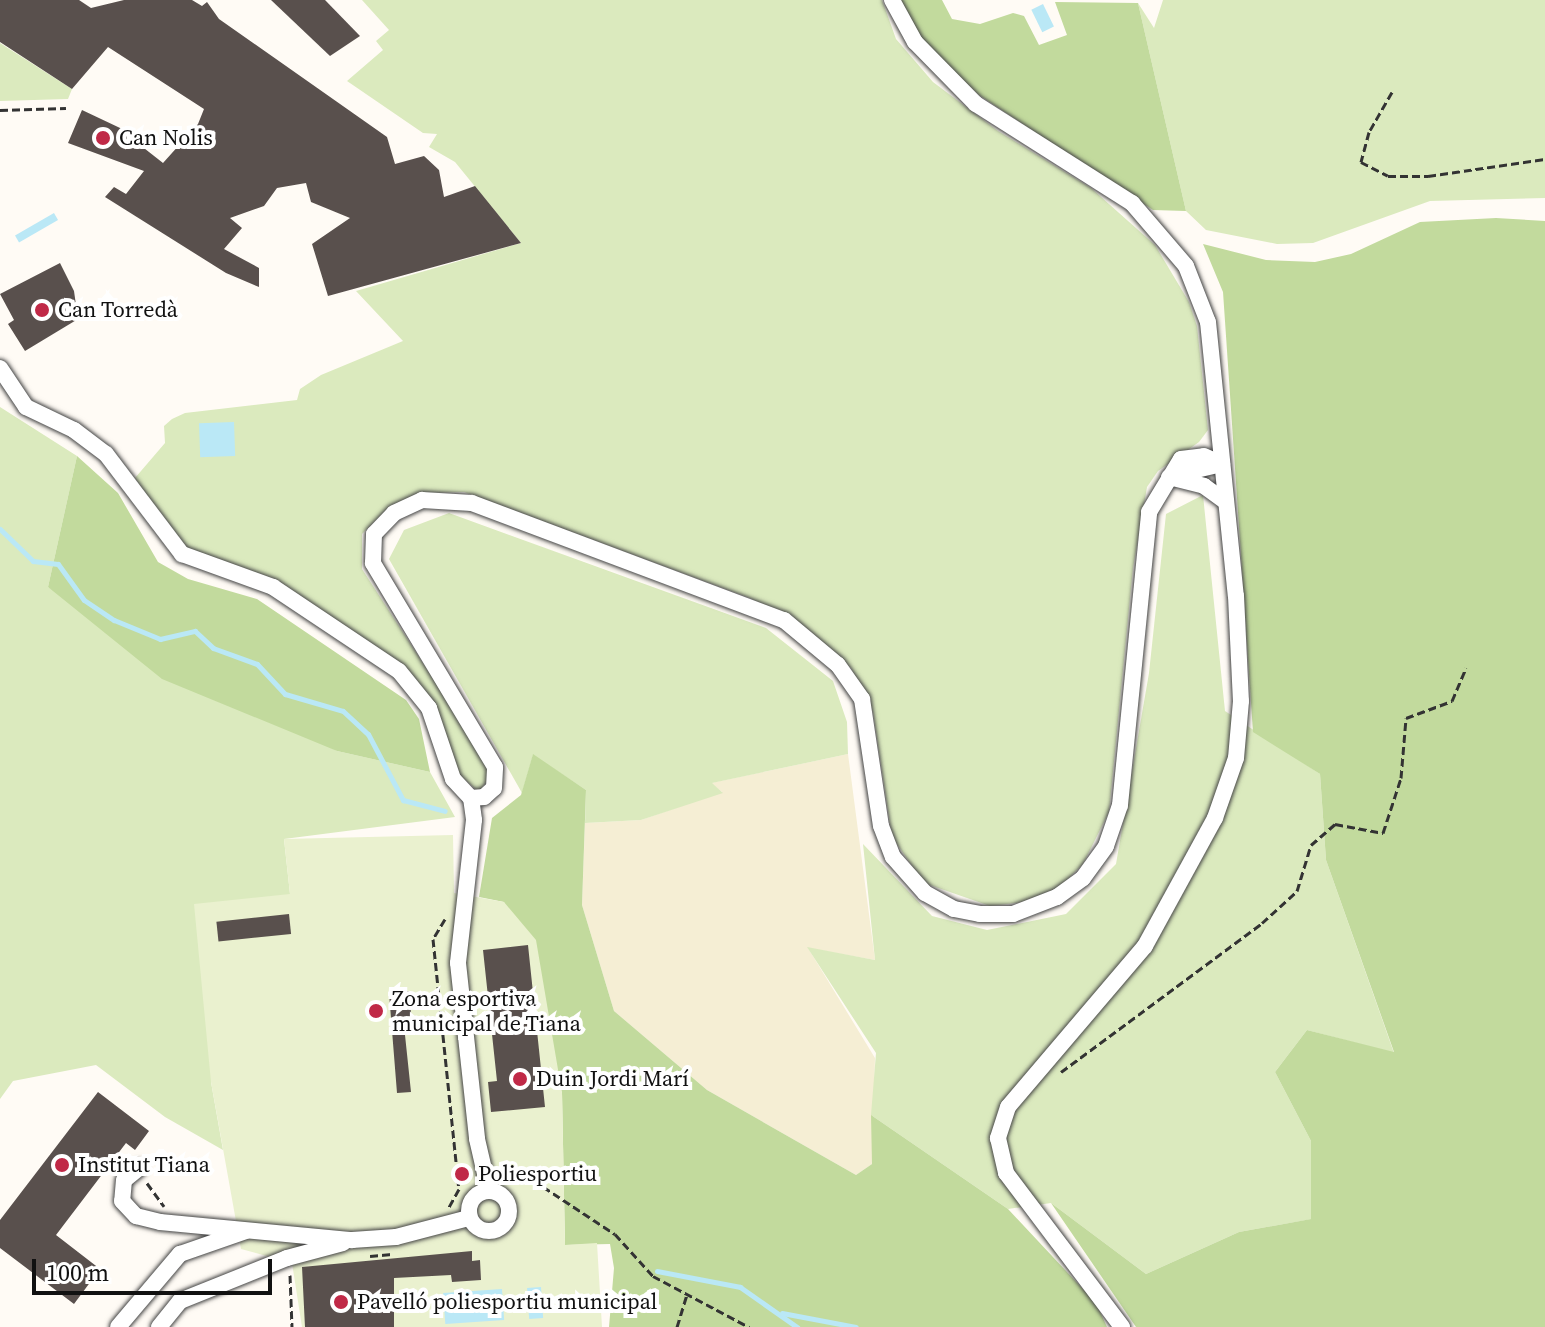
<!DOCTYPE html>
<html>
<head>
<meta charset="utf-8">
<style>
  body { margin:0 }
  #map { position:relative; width:1545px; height:1327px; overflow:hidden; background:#fffbf5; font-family:"Source Serif 4",serif }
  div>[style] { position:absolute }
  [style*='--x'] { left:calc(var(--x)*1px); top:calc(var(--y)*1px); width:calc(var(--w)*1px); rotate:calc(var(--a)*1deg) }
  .farmland>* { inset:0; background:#f5eed4 }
  .green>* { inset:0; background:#dbeabe }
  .forest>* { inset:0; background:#c2da9d }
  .pitch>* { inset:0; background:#eaf1cf }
  .water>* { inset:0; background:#bae8f6; transform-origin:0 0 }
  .stream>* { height:5px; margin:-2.5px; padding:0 2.5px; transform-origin:2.5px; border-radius:2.5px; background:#bae8f6 }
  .building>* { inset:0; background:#59504d; transform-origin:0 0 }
  .path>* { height:3px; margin-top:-1.5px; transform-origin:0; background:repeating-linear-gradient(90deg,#333 0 8px,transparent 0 12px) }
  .roads { filter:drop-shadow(0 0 2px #444) drop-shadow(0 0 2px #444) }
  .minor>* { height:16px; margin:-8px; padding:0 8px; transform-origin:8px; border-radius:8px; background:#fff }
  .minor>.ring { margin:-8px; padding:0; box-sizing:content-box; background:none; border:16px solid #fff; border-radius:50% }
  .dots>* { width:22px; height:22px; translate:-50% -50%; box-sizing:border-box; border:4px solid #fff; border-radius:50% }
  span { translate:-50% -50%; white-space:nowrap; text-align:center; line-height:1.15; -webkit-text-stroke:8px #fff; paint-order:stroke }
  .poi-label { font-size:22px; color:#111 }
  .left { translate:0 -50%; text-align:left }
  .scale { position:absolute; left:32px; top:1259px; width:240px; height:36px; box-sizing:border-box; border:4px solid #111; border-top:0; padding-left:10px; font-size:24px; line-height:28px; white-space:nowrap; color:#111; -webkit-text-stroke:6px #fff; paint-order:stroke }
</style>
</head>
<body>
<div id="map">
  <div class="farmland">
    <div style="clip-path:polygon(848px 754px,875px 960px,808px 948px,875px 1058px,872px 1164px,856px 1175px,707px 1090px,614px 1011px,582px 905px,585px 823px,641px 820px,722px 792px,711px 783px)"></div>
  </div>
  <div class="green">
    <div style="clip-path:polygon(362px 0,882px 0,896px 39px,933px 82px,998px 131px,1091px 188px,1155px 245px,1189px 302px,1197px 326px,1208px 430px,1199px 442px,1158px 471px,1147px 487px,1133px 568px,1109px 812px,1083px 864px,1061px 886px,1033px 901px,990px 906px,924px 883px,892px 837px,873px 712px,851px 668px,809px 630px,750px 598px,464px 492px,423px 493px,390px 506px,362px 534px,362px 569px,487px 762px,490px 776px,479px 792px,456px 772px,439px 716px,382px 652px,194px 555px,160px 520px,135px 478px,165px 443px,164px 426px,172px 419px,185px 413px,297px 400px,300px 389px,321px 375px,403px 341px,356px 291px,521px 243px,455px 162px,429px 147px,437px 134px,423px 133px,347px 81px,383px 50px,376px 41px,389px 30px)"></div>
    <div style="clip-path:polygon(1163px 0,1545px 0,1545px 198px,1430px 201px,1313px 243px,1277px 244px,1206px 230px,1186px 211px,1138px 3px,1154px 28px)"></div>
    <div style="clip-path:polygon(0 43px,72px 89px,68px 99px,0 101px)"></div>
    <div style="clip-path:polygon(0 407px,77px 456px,48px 587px,337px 751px,430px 772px,455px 817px,284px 839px,290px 894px,211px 1082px,223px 1150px,165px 1117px,96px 1065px,13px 1081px,0 1099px)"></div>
    <div style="clip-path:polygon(1203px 495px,1225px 711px,1320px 774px,1326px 860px,1394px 1053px,1307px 1030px,1275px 1072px,1311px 1141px,1312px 1219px,1239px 1232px,1146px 1274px,1051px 1203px,1008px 1209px,871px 1115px,876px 1053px,807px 947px,875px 960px,863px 844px,932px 916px,987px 930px,1066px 914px,1116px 864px,1149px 673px,1166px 514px)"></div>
    <div style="clip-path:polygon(449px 513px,766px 628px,833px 681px,847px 722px,848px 754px,712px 783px,723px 793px,641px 820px,585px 823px,586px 790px,533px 755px,522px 793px,389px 559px,404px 530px)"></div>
  </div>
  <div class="forest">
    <div style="clip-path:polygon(901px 0,942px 0,952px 19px,980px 24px,1013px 13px,1024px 16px,1039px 45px,1067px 35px,1055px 2px,1138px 3px,1186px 211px,1153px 210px,979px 95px,915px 35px)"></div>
    <div style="clip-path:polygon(1496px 218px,1545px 221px,1545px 1327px,1136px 1327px,1051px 1203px,1146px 1274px,1239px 1232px,1311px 1219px,1311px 1141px,1275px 1072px,1307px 1030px,1394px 1052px,1326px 860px,1320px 774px,1253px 732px,1223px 292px,1203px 244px,1266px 260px,1315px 262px,1351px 254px,1420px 222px)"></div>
    <div style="clip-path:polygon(77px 456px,118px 493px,158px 562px,188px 579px,257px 599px,406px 700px,419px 719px,430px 772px,337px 751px,162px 679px,48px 587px)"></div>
    <div style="clip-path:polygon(533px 754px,586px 790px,582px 905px,614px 1011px,707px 1090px,856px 1175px,872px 1164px,871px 1115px,1008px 1209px,1096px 1303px,1107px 1327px,609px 1327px,614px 1268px,610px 1244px,565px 1245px,562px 1093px,504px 902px,479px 897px,492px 818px,521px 795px)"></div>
  </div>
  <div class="pitch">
    <div style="clip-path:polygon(453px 835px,454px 893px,504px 902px,536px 940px,562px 1093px,565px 1245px,597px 1243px,602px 1327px,302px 1327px,292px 1263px,241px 1249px,211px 1082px,194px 904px,290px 894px,284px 839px)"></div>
  </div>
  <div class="water">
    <div style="left:1043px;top:4px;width:25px;height:13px;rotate:64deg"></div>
    <div style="left:54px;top:213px;width:8px;height:45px;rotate:60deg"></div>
    <div style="left:234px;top:422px;width:34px;height:35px;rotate:88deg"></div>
    <div style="left:541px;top:1287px;width:31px;height:14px;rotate:86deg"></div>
    <div style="left:502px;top:1289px;width:31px;height:59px;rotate:86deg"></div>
  </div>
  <div class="stream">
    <div style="--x:0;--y:529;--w:46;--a:44.1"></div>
    <div style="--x:33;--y:561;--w:25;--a:7"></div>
    <div style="--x:58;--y:564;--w:44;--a:54.2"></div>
    <div style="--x:84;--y:600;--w:36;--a:34"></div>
    <div style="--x:114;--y:620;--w:50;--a:22.4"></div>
    <div style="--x:160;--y:639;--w:36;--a:-13"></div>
    <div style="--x:195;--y:631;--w:25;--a:43"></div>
    <div style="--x:213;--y:648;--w:47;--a:20"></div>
    <div style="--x:257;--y:664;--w:41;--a:47"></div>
    <div style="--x:285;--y:694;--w:60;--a:16.3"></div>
    <div style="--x:343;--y:711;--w:34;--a:43"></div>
    <div style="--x:368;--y:734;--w:75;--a:62.1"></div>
    <div style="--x:403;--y:800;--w:43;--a:14.7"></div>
    <div style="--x:657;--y:1271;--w:85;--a:10.9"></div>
    <div style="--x:740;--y:1287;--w:70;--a:35.1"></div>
    <div style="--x:782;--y:1313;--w:75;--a:10.7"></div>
  </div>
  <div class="building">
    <div style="clip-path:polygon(0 0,79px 0,91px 8px,124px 0,192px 0,202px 6px,207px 2px,219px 19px,387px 137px,395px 164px,424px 156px,439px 170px,444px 197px,475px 186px,521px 243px,328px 296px,312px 244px,350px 218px,311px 202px,306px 183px,277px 188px,264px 206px,230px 218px,242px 228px,224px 249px,259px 268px,259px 287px,226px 273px,105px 197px,114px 187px,126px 194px,144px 171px,68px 143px,82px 110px,137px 136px,135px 141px,163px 163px,198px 124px,204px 109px,108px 47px,72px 89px,0 42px)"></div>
    <div style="clip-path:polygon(271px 0,325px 0,360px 36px,330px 56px)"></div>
    <div style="clip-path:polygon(60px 263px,74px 291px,78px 319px,25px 351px,8px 324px,14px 320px,0 294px)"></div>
    <div style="left:289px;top:914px;width:20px;height:73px;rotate:84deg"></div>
    <div style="clip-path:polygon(528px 945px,545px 1107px,491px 1112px,488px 1082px,497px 1081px,483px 950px)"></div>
    <div style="clip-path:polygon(409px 991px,413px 1034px,405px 1035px,411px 1092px,397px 1093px,389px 993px)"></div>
    <div style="clip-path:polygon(98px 1092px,149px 1131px,135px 1150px,126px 1143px,56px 1235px,100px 1269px,74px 1304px,0 1248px,0 1220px)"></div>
    <div style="clip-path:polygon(472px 1251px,472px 1261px,480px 1260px,481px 1280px,452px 1282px,451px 1275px,394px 1278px,394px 1327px,305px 1327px,302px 1267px)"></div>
  </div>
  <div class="path">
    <div style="--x:1392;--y:92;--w:46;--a:119.9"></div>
    <div style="--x:1369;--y:132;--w:31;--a:105"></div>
    <div style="--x:1361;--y:162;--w:30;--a:27"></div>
    <div style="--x:1388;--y:176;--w:40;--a:0"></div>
    <div style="--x:1428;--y:176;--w:118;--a:-8.3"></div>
    <div style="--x:0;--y:110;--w:66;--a:-1.7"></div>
    <div style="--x:445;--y:919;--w:23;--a:121"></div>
    <div style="--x:433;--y:939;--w:251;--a:84.1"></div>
    <div style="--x:459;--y:1189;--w:21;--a:119"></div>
    <div style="--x:1061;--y:1072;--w:250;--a:-36.5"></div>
    <div style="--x:1262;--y:923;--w:47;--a:-42.4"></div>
    <div style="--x:1297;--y:891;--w:48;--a:-73.1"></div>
    <div style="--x:1311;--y:845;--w:32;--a:-41"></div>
    <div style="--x:1335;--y:824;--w:49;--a:10.6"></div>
    <div style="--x:1383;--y:833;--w:58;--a:-71.9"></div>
    <div style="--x:1401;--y:778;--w:60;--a:-85.2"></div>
    <div style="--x:1406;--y:718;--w:49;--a:-20.3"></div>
    <div style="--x:1452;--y:701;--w:36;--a:-67"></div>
    <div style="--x:499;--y:1168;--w:36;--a:19"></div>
    <div style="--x:533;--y:1180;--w:98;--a:33.4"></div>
    <div style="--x:615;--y:1234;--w:57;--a:47.9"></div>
    <div style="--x:653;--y:1276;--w:109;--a:28"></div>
    <div style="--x:147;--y:1183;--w:29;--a:54"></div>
    <div style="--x:370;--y:1256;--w:22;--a:-5"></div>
    <div style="--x:290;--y:1275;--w:52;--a:87.8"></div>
    <div style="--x:677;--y:1327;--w:34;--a:-73"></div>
  </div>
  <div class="roads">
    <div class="minor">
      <div style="--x:892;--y:0;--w:48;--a:61.3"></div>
      <div style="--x:915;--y:42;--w:87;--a:45.5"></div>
      <div style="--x:976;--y:104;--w:185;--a:32.4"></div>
      <div style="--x:1132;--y:203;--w:83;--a:49.4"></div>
      <div style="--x:1186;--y:266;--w:60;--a:68.6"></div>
      <div style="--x:1208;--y:322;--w:275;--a:84.2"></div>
      <div style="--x:1236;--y:596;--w:105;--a:87.3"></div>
      <div style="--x:1241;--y:701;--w:57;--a:95"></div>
      <div style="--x:1236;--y:758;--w:64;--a:109.3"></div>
      <div style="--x:1215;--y:818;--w:146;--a:118.7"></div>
      <div style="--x:1145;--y:946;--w:211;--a:130.4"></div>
      <div style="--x:1008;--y:1107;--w:33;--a:108"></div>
      <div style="--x:998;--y:1138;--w:36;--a:77"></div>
      <div style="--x:1006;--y:1173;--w:193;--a:53"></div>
      <div style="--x:0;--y:368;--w:47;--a:56.3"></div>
      <div style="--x:26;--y:407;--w:53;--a:25.6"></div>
      <div style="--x:74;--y:430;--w:40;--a:37"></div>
      <div style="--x:106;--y:454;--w:126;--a:52.8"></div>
      <div style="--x:182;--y:554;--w:97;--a:19.9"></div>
      <div style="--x:273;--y:587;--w:151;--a:33.7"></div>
      <div style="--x:399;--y:671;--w:48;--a:51"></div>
      <div style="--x:429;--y:708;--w:75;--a:71.3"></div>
      <div style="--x:453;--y:779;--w:26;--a:47"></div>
      <div style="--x:471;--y:798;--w:13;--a:-4"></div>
      <div style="--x:484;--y:797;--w:13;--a:-42"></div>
      <div style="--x:494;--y:788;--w:21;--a:-87"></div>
      <div style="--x:495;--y:767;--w:238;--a:-120.9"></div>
      <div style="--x:373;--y:563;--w:29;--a:-88"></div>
      <div style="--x:374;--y:534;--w:29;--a:-46"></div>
      <div style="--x:394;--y:513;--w:31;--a:-25"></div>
      <div style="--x:422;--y:500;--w:50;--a:3.4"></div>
      <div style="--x:472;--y:503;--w:333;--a:20.6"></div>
      <div style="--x:784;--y:620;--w:70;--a:39.8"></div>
      <div style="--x:838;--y:665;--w:42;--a:54.8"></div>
      <div style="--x:862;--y:699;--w:128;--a:81.5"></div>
      <div style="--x:881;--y:826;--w:33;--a:69"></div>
      <div style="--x:893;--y:857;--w:48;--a:48.4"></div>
      <div style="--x:925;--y:893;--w:33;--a:29"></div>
      <div style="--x:954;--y:909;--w:26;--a:11"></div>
      <div style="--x:980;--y:914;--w:33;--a:0"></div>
      <div style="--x:1013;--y:914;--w:47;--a:-21.1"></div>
      <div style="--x:1057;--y:897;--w:32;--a:-36"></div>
      <div style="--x:1083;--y:878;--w:39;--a:-54"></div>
      <div style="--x:1106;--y:846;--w:43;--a:-71.1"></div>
      <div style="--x:1120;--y:805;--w:294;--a:-84.3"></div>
      <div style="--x:1149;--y:512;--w:62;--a:-58.9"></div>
      <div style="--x:1181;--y:459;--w:23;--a:-7"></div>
      <div style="--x:1204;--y:456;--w:20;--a:24"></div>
      <div style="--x:1175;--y:475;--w:48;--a:-13.2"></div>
      <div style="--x:1169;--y:477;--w:36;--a:14"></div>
      <div style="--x:1204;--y:486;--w:26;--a:36"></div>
      <div style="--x:471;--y:798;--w:22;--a:82"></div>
      <div style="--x:474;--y:820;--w:144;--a:96.4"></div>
      <div style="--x:458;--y:963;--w:177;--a:83.8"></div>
      <div style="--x:477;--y:1139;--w:53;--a:77"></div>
      <div style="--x:139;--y:1168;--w:19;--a:141"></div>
      <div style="--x:124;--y:1180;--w:21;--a:95"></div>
      <div style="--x:122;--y:1201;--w:21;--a:47"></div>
      <div style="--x:136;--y:1216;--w:25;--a:14"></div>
      <div style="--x:160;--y:1222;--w:193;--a:5.4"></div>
      <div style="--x:352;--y:1240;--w:44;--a:-3.9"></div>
      <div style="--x:396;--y:1237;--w:75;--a:-14.6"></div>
      <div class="ring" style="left:469px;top:1191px;width:24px;height:24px"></div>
      <div style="--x:118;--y:1327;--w:96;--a:-49.7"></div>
      <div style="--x:180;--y:1254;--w:70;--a:-19.2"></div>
      <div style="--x:159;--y:1327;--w:33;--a:-51"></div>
      <div style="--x:180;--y:1301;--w:115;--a:-21.9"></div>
      <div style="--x:287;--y:1258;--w:58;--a:-15"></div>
    </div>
  </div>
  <div class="dots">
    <div style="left:103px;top:138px;background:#c02947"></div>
    <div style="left:42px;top:310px;background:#c02947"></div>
    <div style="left:376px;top:1011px;background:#c02947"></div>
    <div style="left:520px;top:1079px;background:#c02947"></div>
    <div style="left:62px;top:1165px;background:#c02947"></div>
    <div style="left:462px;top:1174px;background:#c02947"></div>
    <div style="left:341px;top:1302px;background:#c02947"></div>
  </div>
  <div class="poi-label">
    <span class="left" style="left:119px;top:138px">Can Nolis</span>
    <span class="left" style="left:58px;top:310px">Can Torredà</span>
    <span class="left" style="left:392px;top:1011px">Zona esportiva<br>municipal de Tiana</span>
    <span class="left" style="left:536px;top:1079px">Duin Jordi Marí</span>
    <span class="left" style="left:78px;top:1165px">Institut Tiana</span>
    <span class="left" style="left:478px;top:1174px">Poliesportiu</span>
    <span class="left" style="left:357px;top:1302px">Pavelló poliesportiu municipal</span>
  </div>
  <div class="scale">100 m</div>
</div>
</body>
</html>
